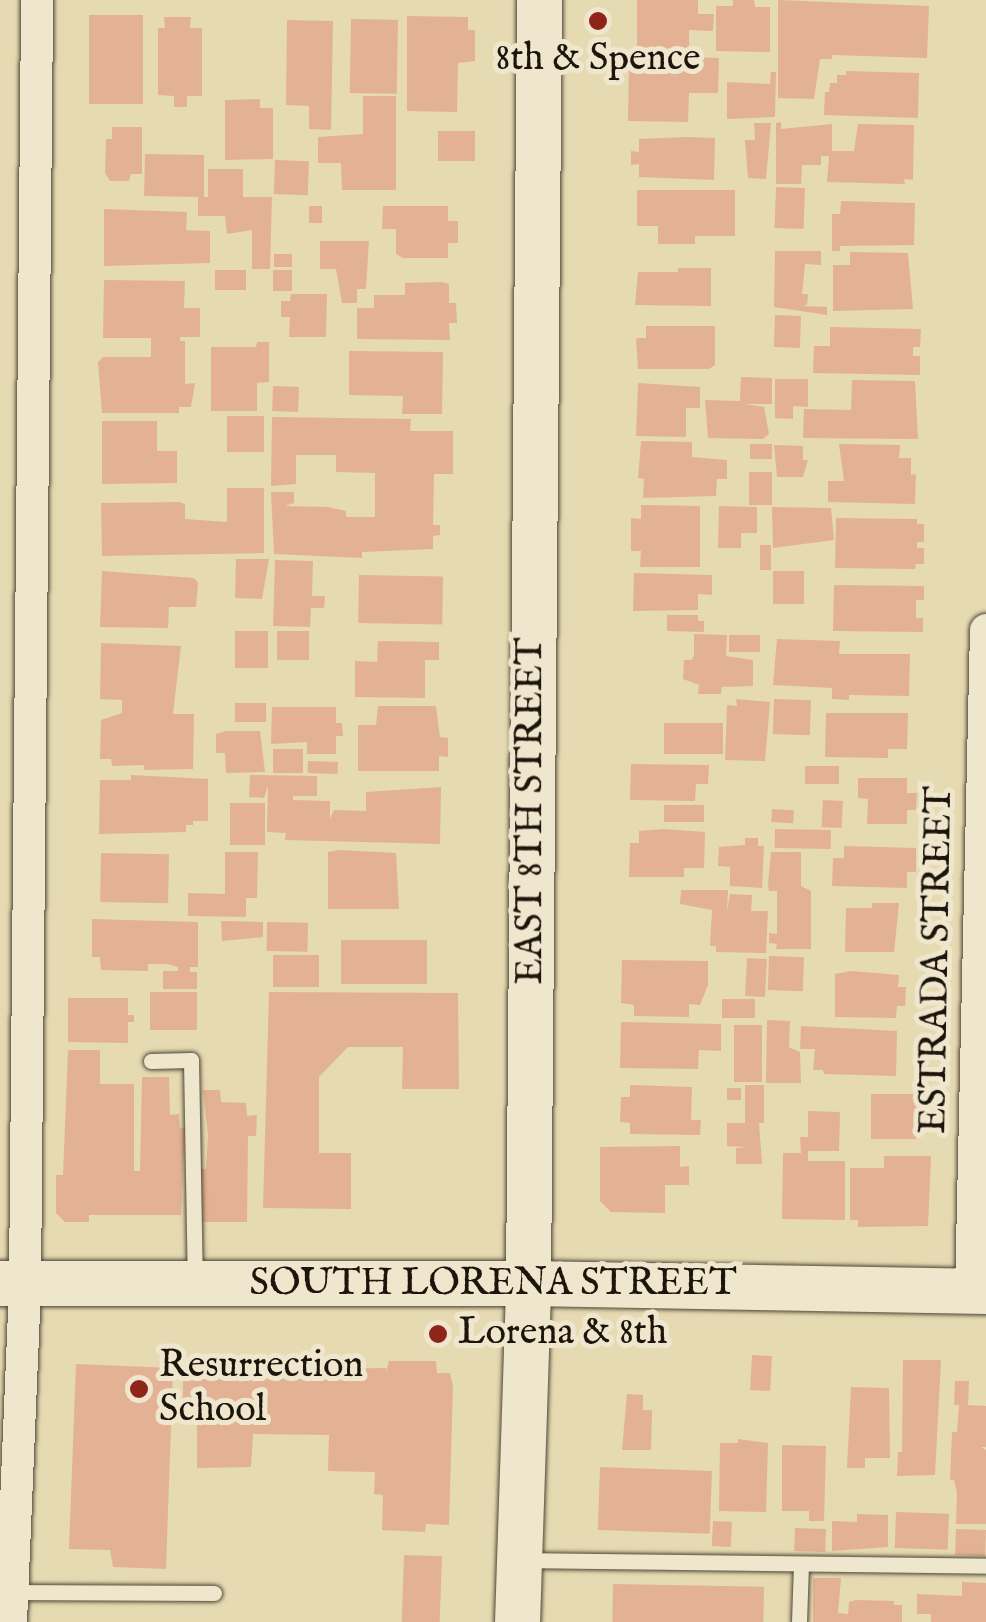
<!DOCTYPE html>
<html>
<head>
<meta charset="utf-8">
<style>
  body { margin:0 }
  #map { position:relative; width:986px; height:1622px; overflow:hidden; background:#e6dab2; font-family:"IM FELL English",serif }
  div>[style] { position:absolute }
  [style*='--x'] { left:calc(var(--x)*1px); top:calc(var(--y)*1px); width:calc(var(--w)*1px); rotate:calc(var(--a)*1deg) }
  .building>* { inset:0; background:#e3b294; transform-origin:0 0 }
  .roads { filter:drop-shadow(0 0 2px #4f4635) drop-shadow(0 0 2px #4f4635) }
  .lane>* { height:15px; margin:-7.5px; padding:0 7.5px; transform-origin:7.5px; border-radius:7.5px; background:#efe7cd }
  .street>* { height:32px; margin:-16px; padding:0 16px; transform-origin:16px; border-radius:16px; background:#efe7cd }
  .secondary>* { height:45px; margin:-22.5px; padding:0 22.5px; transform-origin:22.5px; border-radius:22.5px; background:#efe7cd }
  .dots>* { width:28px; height:28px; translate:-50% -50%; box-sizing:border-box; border:5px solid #efe7cd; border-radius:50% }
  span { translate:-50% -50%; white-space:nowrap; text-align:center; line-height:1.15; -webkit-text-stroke:10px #efe7cd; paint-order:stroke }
  .poi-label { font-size:38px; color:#1d150b }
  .left { translate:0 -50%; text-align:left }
  .street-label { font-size:38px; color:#1d150b }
</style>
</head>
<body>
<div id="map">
  <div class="building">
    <div style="clip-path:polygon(637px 0,698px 0,698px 14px,714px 14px,713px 31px,689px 30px,689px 49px,637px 48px)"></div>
    <div style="clip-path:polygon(733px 0,754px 0,755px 7px,770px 7px,770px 52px,716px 51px,716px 6px,733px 6px)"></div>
    <div style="clip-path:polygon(778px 0,929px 6px,927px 58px,832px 55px,832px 59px,820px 59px,814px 99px,778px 98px)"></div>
    <div style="left:89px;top:15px;width:54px;height:89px"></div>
    <div style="clip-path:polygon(407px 16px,468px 17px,468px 30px,475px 30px,475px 61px,458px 63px,457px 112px,407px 111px)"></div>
    <div style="clip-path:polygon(164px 17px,191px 17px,190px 28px,202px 28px,202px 96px,187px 96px,187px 107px,174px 107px,174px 96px,158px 95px,158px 28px,165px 28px)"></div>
    <div style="left:351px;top:19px;width:47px;height:74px;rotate:1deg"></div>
    <div style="clip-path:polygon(287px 20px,333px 21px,331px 130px,309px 129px,309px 106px,286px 105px)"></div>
    <div style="clip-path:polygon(688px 57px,719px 58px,718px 93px,689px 93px,688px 122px,628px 121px,629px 60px,688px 63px)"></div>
    <div style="clip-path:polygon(846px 71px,919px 73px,918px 118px,824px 115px,825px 92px,829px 92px,830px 83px,837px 83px,837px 75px,846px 75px)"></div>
    <div style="clip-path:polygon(771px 72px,776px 72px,775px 117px,727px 119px,727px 82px,770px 84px)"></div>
    <div style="clip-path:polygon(363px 96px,396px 96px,396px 190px,342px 190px,341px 163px,318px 163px,318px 137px,363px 134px)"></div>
    <div style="clip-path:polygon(260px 99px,260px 108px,273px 108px,273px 159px,225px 160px,225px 100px)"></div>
    <div style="clip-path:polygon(781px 122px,781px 129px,832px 124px,832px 151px,854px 151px,858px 124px,914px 125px,913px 180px,904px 179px,905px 184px,827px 182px,829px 156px,821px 156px,821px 165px,802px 165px,801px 184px,776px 184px,776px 123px)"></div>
    <div style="clip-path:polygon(754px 123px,771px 123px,766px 179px,748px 178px,745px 140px,755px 140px)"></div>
    <div style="clip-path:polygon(112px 127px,142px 127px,142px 174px,131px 174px,129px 181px,110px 181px,105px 173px,106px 139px,112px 139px)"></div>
    <div style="left:438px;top:131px;width:37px;height:30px"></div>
    <div style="clip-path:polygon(686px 137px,715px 138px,714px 180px,639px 177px,639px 164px,631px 165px,631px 151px,639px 152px,639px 139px)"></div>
    <div style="clip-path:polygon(145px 154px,204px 155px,204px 197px,208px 197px,208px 169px,243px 169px,243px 197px,272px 197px,270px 269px,252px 269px,252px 230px,227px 234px,225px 216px,198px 216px,198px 197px,144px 196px)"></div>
    <div style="left:275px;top:160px;width:34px;height:34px;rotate:2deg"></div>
    <div style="left:776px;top:187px;width:29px;height:41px;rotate:2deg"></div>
    <div style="clip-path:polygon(637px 190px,735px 190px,735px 236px,695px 236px,695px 244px,658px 244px,658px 226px,637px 226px)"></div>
    <div style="clip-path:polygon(841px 201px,915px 203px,914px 245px,840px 246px,840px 251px,832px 251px,832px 214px,840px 214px)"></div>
    <div style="left:309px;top:206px;width:13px;height:17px"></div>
    <div style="clip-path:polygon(383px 206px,448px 206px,448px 221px,458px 221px,458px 243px,448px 243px,448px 258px,403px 258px,396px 254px,396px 229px,382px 229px)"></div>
    <div style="clip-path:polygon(104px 209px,187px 212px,186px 230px,210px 231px,210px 263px,104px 266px)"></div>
    <div style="clip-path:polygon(320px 241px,369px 241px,366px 289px,357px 289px,357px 303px,342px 303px,336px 269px,320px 269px)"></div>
    <div style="clip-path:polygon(775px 251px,821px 251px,821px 265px,805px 264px,802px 294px,808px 294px,807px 305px,801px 306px,827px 307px,827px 315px,774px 307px)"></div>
    <div style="clip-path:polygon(850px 252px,908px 253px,913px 309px,833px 311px,833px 265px,850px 265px)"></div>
    <div style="left:274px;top:254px;width:18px;height:13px"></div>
    <div style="clip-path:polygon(678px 268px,711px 268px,711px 306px,635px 305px,638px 272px,678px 272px)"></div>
    <div style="left:215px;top:270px;width:31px;height:20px"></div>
    <div style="left:273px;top:270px;width:19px;height:21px"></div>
    <div style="clip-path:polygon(104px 280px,185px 281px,184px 308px,200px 308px,200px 337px,180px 337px,180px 341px,185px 341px,185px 384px,195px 383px,191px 407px,179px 407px,179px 413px,102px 413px,98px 362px,103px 357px,151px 357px,151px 338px,103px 338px)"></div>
    <div style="clip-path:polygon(442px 282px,449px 284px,449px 303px,456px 303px,457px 323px,449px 323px,450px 340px,357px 339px,357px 308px,374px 308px,374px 295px,405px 295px,405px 283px)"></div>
    <div style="clip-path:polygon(291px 294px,327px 294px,326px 337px,289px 337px,290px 317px,281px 317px,281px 301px,290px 301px)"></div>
    <div style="left:775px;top:315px;width:26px;height:32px;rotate:2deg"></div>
    <div style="clip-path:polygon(646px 326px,715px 326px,715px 365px,709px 369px,638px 369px,636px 338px,646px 338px)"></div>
    <div style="clip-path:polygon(830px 327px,921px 329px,920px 347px,913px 347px,913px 356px,920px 356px,920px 375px,813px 373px,814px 346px,830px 346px)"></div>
    <div style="clip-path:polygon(257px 342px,269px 342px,269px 382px,257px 383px,257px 411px,211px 411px,211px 347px,256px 347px)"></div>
    <div style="clip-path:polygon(349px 351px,443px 352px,442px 414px,402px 414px,403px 396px,349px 395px)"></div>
    <div style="clip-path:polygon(741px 377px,772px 378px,772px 404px,745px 404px,764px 407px,769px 434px,763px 439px,708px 438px,705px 400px,740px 401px)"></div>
    <div style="clip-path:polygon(775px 379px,808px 379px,808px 407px,793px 406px,793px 419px,775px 418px)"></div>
    <div style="clip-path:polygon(852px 380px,915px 381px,918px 439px,803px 438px,804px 409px,851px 410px)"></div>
    <div style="clip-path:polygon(638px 383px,700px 387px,700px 408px,686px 408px,686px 437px,636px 436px)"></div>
    <div style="left:273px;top:386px;width:26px;height:25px;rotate:2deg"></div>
    <div style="left:227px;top:416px;width:37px;height:36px"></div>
    <div style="clip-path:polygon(272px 417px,411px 419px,410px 431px,453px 431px,453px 474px,434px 474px,433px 525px,440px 525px,440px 535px,433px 536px,433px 549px,362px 552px,362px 558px,274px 554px,271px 492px,294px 492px,294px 503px,285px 506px,328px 507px,346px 511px,346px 517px,375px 517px,375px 473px,336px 472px,336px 455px,296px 455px,296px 484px,271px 486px)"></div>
    <div style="clip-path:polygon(102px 421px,157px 421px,157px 451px,177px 451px,177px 483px,102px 484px)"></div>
    <div style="clip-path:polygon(641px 441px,692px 442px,692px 457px,727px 460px,727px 479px,717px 479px,716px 496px,643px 498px,644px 479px,638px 478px)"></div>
    <div style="left:750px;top:444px;width:22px;height:15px"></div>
    <div style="clip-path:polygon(839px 444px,900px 445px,899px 458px,911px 458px,911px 475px,916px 474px,915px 504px,828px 502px,828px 481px,844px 481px)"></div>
    <div style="clip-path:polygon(774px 445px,803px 446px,803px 460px,808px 460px,803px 477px,777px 477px)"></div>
    <div style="left:749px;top:472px;width:23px;height:33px"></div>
    <div style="clip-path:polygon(227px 488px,264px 488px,264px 553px,102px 556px,101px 503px,179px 502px,185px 504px,185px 519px,227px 522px)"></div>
    <div style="clip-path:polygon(641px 505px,700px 506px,700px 567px,640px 567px,641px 551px,631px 551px,631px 518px,641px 519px)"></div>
    <div style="clip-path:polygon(719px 506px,757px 507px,757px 533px,741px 533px,741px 548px,718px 548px)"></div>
    <div style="clip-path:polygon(772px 507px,831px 508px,834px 540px,773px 548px)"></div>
    <div style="clip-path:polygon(836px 518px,917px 519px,917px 524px,924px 524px,924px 542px,917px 542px,917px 548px,924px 548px,924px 564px,916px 564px,915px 569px,835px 568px)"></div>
    <div style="left:760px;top:545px;width:11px;height:25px"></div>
    <div style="clip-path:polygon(236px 559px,269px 559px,262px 599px,235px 598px)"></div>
    <div style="clip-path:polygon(275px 560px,313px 561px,312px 596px,325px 596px,324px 608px,311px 608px,310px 627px,273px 626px)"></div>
    <div style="clip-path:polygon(102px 571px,194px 578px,198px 583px,196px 607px,169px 607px,168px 628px,100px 627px)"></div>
    <div style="left:773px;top:571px;width:31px;height:33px"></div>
    <div style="clip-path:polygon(634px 573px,712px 575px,712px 595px,698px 594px,698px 610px,633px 611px)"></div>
    <div style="left:359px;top:575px;width:84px;height:48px;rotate:1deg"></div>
    <div style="clip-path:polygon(834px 585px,924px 586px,924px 600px,916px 600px,916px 618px,923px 618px,923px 632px,833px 631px)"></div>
    <div style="clip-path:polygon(667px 615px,698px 615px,698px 621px,704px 621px,704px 632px,667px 631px)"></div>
    <div style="left:235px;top:631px;width:33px;height:37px"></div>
    <div style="left:277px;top:631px;width:32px;height:29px"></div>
    <div style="clip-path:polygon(694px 634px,727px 635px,726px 656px,753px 660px,753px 686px,722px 687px,721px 694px,698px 694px,699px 685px,683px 679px,684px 660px,692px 660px,694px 655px)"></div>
    <div style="left:729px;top:635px;width:31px;height:17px"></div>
    <div style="clip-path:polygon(777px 639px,840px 641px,839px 654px,910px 654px,909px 696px,849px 695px,849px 700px,832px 699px,832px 688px,773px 685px)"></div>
    <div style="clip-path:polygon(378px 641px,439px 642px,439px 660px,425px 660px,425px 698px,355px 697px,355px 661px,377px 662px)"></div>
    <div style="clip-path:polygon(101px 643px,181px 646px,173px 714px,194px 714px,193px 769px,144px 770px,144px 765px,112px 766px,111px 759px,100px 759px,101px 720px,122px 713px,122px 700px,100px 699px)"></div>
    <div style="clip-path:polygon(736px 699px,770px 702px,765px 761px,725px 760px,727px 705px,737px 706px)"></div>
    <div style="left:774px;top:699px;width:37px;height:35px;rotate:2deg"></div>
    <div style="left:235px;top:703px;width:31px;height:19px"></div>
    <div style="clip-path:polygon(378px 706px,436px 706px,440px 737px,448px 738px,448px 757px,439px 756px,439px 771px,358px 771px,358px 725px,376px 725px)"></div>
    <div style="clip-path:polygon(272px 707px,336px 707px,336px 723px,342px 723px,343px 736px,336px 736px,336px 754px,307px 754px,307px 742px,271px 744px)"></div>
    <div style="clip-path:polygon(826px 713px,908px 713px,907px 749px,888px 749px,888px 758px,825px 757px)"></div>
    <div style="left:664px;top:723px;width:59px;height:31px"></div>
    <div style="clip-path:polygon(226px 731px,260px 731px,265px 772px,226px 773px,225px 753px,216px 753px,216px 734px)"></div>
    <div style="left:273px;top:749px;width:30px;height:24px"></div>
    <div style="left:308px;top:761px;width:30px;height:12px;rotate:2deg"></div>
    <div style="clip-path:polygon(631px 764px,709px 765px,708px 784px,696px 784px,695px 801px,630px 800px)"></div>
    <div style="left:805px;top:766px;width:34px;height:18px"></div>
    <div style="clip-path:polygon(131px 775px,208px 779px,208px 821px,193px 821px,193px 825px,186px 825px,186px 832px,99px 834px,100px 780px,131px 780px)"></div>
    <div style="clip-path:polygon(250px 775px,317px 776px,317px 796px,293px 796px,293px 800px,330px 801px,330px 819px,334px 810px,366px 811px,366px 792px,441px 787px,440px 844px,285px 840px,286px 833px,267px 832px,268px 786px,264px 798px,249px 797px)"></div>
    <div style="clip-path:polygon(858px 778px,907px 778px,907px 793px,917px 793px,916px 810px,907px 810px,907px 824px,867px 824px,868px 799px,858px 798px)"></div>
    <div style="left:823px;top:800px;width:20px;height:27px;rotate:3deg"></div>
    <div style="left:230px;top:803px;width:35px;height:42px"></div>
    <div style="left:664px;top:805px;width:40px;height:17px"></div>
    <div style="left:772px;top:809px;width:22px;height:13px;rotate:3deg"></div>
    <div style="clip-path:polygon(663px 829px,705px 832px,704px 868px,684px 868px,684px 877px,629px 877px,630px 843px,639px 843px,639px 831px)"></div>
    <div style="left:775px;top:829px;width:56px;height:19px;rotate:1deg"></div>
    <div style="clip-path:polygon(745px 838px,758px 838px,758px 846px,764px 846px,762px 888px,730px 886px,730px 867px,718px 866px,719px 847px,745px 845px)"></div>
    <div style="clip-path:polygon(844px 846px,916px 848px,916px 872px,907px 872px,907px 888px,832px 886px,833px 858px,844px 858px)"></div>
    <div style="clip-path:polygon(339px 850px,396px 853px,399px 909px,328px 909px,328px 852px)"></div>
    <div style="clip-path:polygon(225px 852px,258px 852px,257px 898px,246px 898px,246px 917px,188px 916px,188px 893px,225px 894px)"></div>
    <div style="clip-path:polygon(771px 852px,801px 852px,801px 886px,811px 891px,811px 949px,776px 949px,777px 944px,769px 943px,769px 933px,777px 934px,777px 891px,769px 891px,768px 884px)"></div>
    <div style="left:101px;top:853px;width:68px;height:49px;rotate:1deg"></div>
    <div style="clip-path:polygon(681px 890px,728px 890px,727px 911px,730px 894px,752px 895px,751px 911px,768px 911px,766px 953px,716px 952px,716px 946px,710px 946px,712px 910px,680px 904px)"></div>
    <div style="clip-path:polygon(872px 903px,899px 903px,894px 952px,845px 952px,846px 908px,872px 908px)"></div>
    <div style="clip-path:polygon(92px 919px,198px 922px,198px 967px,190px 967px,190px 972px,197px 972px,197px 989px,163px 989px,163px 971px,178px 971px,178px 967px,167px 964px,148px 964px,148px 971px,101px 970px,100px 957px,92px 957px)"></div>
    <div style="clip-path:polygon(221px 921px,263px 922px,263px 937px,222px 941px)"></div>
    <div style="left:267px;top:922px;width:41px;height:29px;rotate:1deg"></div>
    <div style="left:341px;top:940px;width:86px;height:44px"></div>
    <div style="left:273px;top:955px;width:46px;height:32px"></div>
    <div style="left:769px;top:956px;width:35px;height:34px;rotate:2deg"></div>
    <div style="left:747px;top:958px;width:20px;height:38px;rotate:3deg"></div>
    <div style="clip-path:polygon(622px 960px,708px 961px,708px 985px,700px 1005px,689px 1004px,689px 1017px,634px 1016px,634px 1005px,621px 1003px)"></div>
    <div style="clip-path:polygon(851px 971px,899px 975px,898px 987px,906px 987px,905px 1006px,897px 1006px,896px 1018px,835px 1017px,835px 974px)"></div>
    <div style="left:150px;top:992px;width:47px;height:38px"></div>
    <div style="clip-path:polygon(269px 992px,458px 993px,459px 1089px,402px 1089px,403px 1047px,348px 1047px,319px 1077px,319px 1153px,351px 1153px,351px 1209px,263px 1208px)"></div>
    <div style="clip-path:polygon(68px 998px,128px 998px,128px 1015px,134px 1015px,134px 1022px,128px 1022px,128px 1043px,68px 1042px)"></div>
    <div style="left:722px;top:999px;width:33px;height:19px"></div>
    <div style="clip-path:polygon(767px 1020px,790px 1021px,789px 1047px,800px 1052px,801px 1083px,766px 1083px)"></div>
    <div style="clip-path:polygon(621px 1022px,721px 1024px,721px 1051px,699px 1050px,698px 1069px,620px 1068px)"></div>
    <div style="left:734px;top:1025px;width:28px;height:57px"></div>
    <div style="clip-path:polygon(801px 1026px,897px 1031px,896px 1076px,824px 1074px,823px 1070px,813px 1070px,815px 1049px,800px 1049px)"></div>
    <div style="clip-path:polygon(68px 1050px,100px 1050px,100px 1084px,134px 1084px,134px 1171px,140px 1171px,142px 1077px,169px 1077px,170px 1115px,179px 1114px,180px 1128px,185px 1128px,181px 1215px,89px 1215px,89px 1222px,65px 1222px,56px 1213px,56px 1175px,63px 1175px)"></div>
    <div style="clip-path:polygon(630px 1085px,692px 1087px,691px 1120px,701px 1120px,700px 1135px,630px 1134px,630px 1123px,620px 1122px,621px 1097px,630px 1097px)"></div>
    <div style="clip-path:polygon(745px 1085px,764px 1085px,764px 1123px,759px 1123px,762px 1164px,736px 1164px,736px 1148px,747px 1147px,727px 1146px,727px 1123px,745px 1123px)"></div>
    <div style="left:727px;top:1088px;width:14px;height:12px"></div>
    <div style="clip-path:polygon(203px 1090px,220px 1090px,221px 1102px,246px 1103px,247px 1116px,257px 1115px,256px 1136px,248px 1136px,247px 1222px,200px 1222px,200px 1169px,206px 1169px,208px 1135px)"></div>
    <div style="clip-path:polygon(871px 1094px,916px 1094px,917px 1104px,925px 1104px,925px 1122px,916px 1122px,916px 1139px,871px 1139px)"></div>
    <div style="clip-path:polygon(808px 1111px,840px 1112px,839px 1151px,808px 1151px,808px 1161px,845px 1161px,845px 1220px,782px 1219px,783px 1153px,801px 1153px,800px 1137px,808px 1137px)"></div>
    <div style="clip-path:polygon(680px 1146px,680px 1167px,689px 1166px,689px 1185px,665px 1185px,665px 1213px,611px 1212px,600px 1201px,600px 1147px)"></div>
    <div style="clip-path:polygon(884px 1156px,931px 1156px,928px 1226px,858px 1227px,858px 1220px,850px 1220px,850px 1168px,884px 1168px)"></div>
    <div style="left:752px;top:1355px;width:20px;height:35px;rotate:3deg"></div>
    <div style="clip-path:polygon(197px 1357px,233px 1357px,233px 1370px,386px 1368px,386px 1372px,389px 1361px,436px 1361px,437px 1373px,450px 1373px,453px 1386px,449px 1525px,426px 1524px,425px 1532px,382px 1530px,383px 1495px,374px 1494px,375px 1472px,328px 1471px,329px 1435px,253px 1434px,251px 1467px,197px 1468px,197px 1411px,183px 1410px,183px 1378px,196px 1378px)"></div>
    <div style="clip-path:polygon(903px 1360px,941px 1360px,935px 1475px,897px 1476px,898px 1452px,902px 1452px)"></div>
    <div style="clip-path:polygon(76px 1364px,173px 1368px,166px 1569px,113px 1567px,110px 1550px,69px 1549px)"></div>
    <div style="clip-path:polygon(955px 1381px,969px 1381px,968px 1405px,986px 1406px,986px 1447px,981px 1447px,986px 1450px,986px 1524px,956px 1524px,957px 1493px,954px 1480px,950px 1480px,952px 1432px,957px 1432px,959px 1405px,954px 1405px)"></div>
    <div style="clip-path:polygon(851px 1387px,889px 1388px,890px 1458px,865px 1458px,865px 1468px,847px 1468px)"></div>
    <div style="clip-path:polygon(627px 1394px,643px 1395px,643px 1410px,652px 1410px,651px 1450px,622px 1450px)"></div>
    <div style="clip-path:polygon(738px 1439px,768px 1443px,766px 1512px,719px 1511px,720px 1443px,738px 1443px)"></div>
    <div style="clip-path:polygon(782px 1445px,826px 1446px,824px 1521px,809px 1521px,809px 1511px,782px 1511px)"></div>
    <div style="left:600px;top:1467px;width:112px;height:63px;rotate:2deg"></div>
    <div style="left:896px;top:1512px;width:53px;height:36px;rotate:2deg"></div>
    <div style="clip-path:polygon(857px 1514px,888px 1515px,888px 1547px,832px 1551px,832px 1521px,857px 1522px)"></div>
    <div style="left:713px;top:1521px;width:19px;height:25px;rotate:3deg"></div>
    <div style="left:795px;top:1528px;width:31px;height:23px;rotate:2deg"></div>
    <div style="left:956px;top:1529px;width:30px;height:26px;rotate:2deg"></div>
    <div style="left:404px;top:1555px;width:38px;height:67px;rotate:2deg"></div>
    <div style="clip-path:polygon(813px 1578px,841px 1578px,838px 1613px,848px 1614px,849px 1602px,856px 1600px,894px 1601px,894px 1605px,902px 1605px,902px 1622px,813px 1622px)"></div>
    <div style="clip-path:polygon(962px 1582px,986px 1583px,986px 1622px,931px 1622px,931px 1614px,917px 1614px,917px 1594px,962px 1596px)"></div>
    <div style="left:613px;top:1584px;width:151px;height:38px;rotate:1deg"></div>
  </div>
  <div class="roads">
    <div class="lane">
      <div style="--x:151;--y:1061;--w:40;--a:-1.4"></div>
      <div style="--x:191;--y:1060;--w:219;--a:89"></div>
      <div style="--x:523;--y:1560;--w:463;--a:0.7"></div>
      <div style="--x:12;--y:1592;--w:202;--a:0.3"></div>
      <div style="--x:799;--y:1622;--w:58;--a:-88"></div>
    </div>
    <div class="street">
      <div style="--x:971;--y:1291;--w:661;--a:-88.7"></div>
      <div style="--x:11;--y:1622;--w:339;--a:-87.6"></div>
      <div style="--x:25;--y:1283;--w:1283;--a:-89.46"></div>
    </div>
    <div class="secondary">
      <div style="--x:0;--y:1283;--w:528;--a:0"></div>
      <div style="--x:528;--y:1283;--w:458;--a:1"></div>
      <div style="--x:517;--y:1622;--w:339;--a:-88.1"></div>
      <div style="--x:528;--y:1283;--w:1283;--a:-89.51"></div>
    </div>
  </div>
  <div class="dots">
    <div style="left:598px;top:21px;background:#8f2418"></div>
    <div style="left:438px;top:1334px;background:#8f2418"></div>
    <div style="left:139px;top:1389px;background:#8f2418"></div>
  </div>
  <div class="poi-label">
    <span style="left:598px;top:60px">8th &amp; Spence</span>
    <span class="left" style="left:458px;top:1334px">Lorena &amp; 8th</span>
    <span class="left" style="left:159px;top:1389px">Resurrection<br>School</span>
  </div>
  <div class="street-label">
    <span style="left:532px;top:811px;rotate:-90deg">EAST 8TH STREET</span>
    <span style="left:938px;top:960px;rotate:-89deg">ESTRADA STREET</span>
    <span style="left:493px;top:1285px">SOUTH LORENA STREET</span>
  </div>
</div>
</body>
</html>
